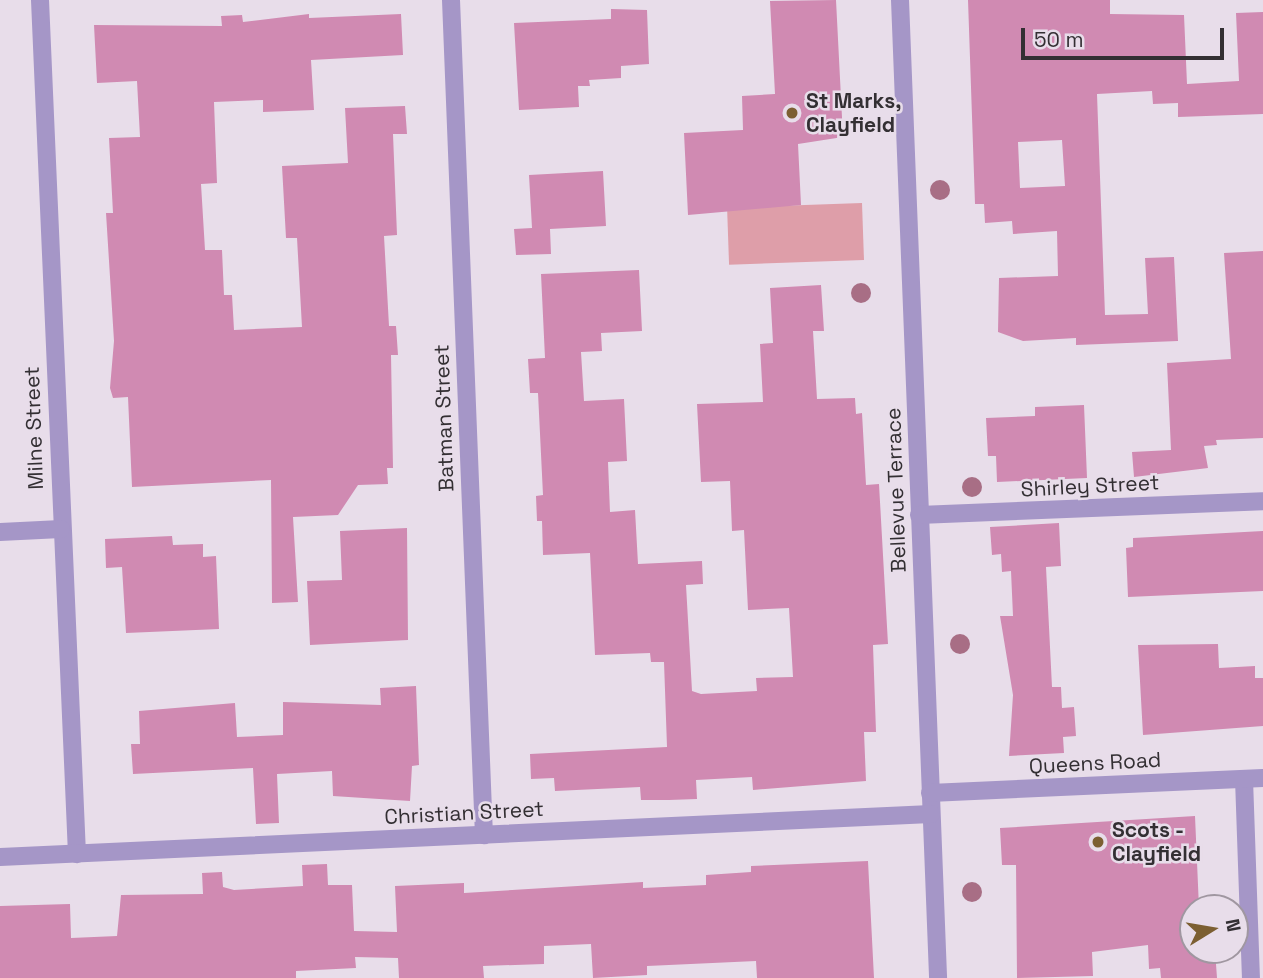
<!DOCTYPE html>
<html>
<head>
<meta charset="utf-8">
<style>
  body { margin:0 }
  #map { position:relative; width:1263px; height:978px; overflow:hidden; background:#e8ddea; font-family:"Space Grotesk",sans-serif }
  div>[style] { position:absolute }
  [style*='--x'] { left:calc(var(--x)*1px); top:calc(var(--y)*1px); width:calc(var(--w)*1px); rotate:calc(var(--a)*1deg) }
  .green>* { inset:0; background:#de9ea9; transform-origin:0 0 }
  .building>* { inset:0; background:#d08ab2 }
  .minor>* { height:18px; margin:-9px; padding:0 9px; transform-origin:9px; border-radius:9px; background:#a596c7 }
  .trees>* { width:20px; height:20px; margin:-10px; border-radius:50%; background:#a86e85 }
  .dots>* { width:19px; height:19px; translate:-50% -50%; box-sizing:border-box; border:4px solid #e8ddea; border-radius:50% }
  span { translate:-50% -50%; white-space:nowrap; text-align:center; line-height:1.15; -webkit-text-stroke:5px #e8ddea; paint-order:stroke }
  .poi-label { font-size:21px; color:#332f33; font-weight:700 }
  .left { translate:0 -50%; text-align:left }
  .street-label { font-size:21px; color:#332f33 }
  .north { position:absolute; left:1179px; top:894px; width:70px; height:70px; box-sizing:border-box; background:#e8ddea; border:2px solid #a097a1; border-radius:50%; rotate:79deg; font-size:19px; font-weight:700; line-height:28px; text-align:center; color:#332f33 }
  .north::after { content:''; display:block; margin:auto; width:24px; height:32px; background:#7c5f32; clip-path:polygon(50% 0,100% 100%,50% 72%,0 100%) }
  .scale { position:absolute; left:1021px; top:28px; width:203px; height:32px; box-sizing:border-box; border:4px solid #332f33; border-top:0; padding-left:9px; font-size:21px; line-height:24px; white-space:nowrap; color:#332f33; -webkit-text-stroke:5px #e8ddea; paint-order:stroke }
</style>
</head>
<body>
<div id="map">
  <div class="green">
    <div style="left:862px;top:203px;width:57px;height:135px;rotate:88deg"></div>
  </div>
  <div class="building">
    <div style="clip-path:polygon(836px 0,843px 137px,798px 144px,801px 205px,688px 215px,684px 133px,743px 130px,742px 96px,775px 94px,770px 1px)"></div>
    <div style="clip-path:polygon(evenodd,968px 0,1110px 0,1110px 14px,1184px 15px,1187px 84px,1239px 81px,1236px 13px,1263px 12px,1263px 114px,1178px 117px,1178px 103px,1153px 104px,1152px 91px,1097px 94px,1105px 315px,1148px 314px,1145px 258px,1174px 257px,1178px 341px,1076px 345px,1076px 338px,1023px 341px,998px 332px,999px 278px,1058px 276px,1057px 231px,1013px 234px,1012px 221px,985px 223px,984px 204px,975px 204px,968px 0,1062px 140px,1065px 186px,1020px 188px,1018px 142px,1062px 140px)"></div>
    <div style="clip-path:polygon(611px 9px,647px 10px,649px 64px,621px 66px,621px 78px,589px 80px,590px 86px,578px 86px,579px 107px,519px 110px,514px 23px,611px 19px)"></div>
    <div style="clip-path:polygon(309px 14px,309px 18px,401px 14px,403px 55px,311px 60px,314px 110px,263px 112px,263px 100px,214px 102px,217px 183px,201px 184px,205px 250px,222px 250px,224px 295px,232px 295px,234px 330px,302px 327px,297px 238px,286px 238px,282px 166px,348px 163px,345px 108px,405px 106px,407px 134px,393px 134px,397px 235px,384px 236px,389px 326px,396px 326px,398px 355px,391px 355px,393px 468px,387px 468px,388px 484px,358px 485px,338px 515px,293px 517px,298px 602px,272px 603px,271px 480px,132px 487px,128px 397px,113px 398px,110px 388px,114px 341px,106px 213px,113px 213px,109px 138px,140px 137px,137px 81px,97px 83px,94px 25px,222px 26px,221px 16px,242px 15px,243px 22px)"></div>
    <div style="clip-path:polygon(603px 171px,606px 226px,550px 229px,551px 254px,516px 255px,514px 229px,532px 228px,529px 175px)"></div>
    <div style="clip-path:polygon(1263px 251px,1263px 438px,1216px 440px,1217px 445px,1204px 446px,1208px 468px,1134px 477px,1132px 452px,1171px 450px,1167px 363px,1231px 359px,1224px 253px)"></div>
    <div style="clip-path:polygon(639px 270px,642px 331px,601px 333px,602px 351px,581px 352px,584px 401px,624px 399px,627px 461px,608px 462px,610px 512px,635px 510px,638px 564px,702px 561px,703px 584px,686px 585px,692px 691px,701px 694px,757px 691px,756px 678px,793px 677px,789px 608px,748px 610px,744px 530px,732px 531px,730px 481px,701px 482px,697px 404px,763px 402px,760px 344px,773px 343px,770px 288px,821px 285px,824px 331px,813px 331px,817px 399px,855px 398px,856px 414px,862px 413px,866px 485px,879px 484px,888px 644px,873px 645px,876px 732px,864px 732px,866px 781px,753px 790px,752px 777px,696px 780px,697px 799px,669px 800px,641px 800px,640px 787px,555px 791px,554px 778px,531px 779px,530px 754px,667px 747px,664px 662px,651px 662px,650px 653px,595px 655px,590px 553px,543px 555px,542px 521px,537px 521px,536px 496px,543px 495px,538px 393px,530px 393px,528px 359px,545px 358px,541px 274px)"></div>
    <div style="clip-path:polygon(1084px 405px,1087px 478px,997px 482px,996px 456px,988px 456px,986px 418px,1035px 416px,1035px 407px)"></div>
    <div style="clip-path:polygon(1059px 523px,1061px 566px,1046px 567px,1052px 687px,1061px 687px,1062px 708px,1074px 707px,1076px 736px,1063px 737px,1064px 753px,1009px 756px,1013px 695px,1000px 616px,1013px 616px,1011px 571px,1002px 572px,1001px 554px,992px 555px,990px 527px)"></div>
    <div style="clip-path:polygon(407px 528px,408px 640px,310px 645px,307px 581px,342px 580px,340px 531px)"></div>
    <div style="clip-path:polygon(1263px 531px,1263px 591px,1128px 597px,1126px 548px,1133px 547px,1133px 538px)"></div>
    <div style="clip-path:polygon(172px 536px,173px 545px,203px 544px,203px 557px,216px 556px,219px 629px,126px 633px,122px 567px,106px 568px,105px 539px)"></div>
    <div style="clip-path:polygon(1218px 644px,1219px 668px,1255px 666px,1255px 678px,1263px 678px,1263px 726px,1143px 735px,1138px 645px)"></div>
    <div style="clip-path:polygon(416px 686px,419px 765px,412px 766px,410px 801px,333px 796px,332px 771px,277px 774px,279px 823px,256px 824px,253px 768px,133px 774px,131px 744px,140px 744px,139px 711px,235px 703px,237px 737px,283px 735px,283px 702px,381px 705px,380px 688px)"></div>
    <div style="clip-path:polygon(1195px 816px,1199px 908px,1193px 908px,1193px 950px,1215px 950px,1217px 978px,1161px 978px,1160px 968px,1149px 969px,1148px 945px,1092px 952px,1093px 976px,1017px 978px,1016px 865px,1002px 865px,1000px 828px)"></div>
    <div style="clip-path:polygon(868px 861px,874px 978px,757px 978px,756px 961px,647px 966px,647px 975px,593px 978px,591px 944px,544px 946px,544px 964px,483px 966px,484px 978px,399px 978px,398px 958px,355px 957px,356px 968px,296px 971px,296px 978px,0 978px,0 906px,70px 904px,71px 938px,117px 936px,121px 895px,203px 894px,202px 873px,222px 872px,223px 887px,234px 890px,303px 886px,302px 865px,327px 864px,328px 885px,352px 885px,354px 931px,397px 932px,395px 886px,464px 883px,464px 893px,643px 882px,643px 888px,706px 885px,706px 875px,751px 872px,751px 866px)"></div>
  </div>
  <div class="minor">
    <div style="--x:40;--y:0;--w:855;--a:87.52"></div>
    <div style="--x:451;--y:0;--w:836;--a:87.74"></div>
    <div style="--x:900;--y:0;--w:979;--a:87.77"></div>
    <div style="--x:919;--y:515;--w:344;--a:-2.3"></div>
    <div style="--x:0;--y:532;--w:61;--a:-2.8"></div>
    <div style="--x:1244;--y:779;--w:199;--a:88"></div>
    <div style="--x:930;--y:793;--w:333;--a:-2.6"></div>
    <div style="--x:0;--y:857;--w:932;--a:-2.64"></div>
  </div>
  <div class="trees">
    <div style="left:940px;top:190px"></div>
    <div style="left:861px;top:293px"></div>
    <div style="left:972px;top:487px"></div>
    <div style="left:960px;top:644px"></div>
    <div style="left:972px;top:892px"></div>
  </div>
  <div class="dots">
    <div style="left:792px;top:113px;background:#7c5f32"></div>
    <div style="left:1098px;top:842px;background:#7c5f32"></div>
  </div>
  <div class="poi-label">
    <span class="left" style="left:806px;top:113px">St Marks,<br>Clayfield</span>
    <span class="left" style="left:1112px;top:842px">Scots -<br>Clayfield</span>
  </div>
  <div class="street-label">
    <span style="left:444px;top:418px;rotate:-92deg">Batman Street</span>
    <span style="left:34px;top:428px;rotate:-92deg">Milne Street</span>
    <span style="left:1090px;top:486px;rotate:-3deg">Shirley Street</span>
    <span style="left:896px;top:490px;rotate:-92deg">Bellevue Terrace</span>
    <span style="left:1095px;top:763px;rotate:-3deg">Queens Road</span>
    <span style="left:464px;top:813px;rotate:-3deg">Christian Street</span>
  </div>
  <div class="north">N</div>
  <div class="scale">50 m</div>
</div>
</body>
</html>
